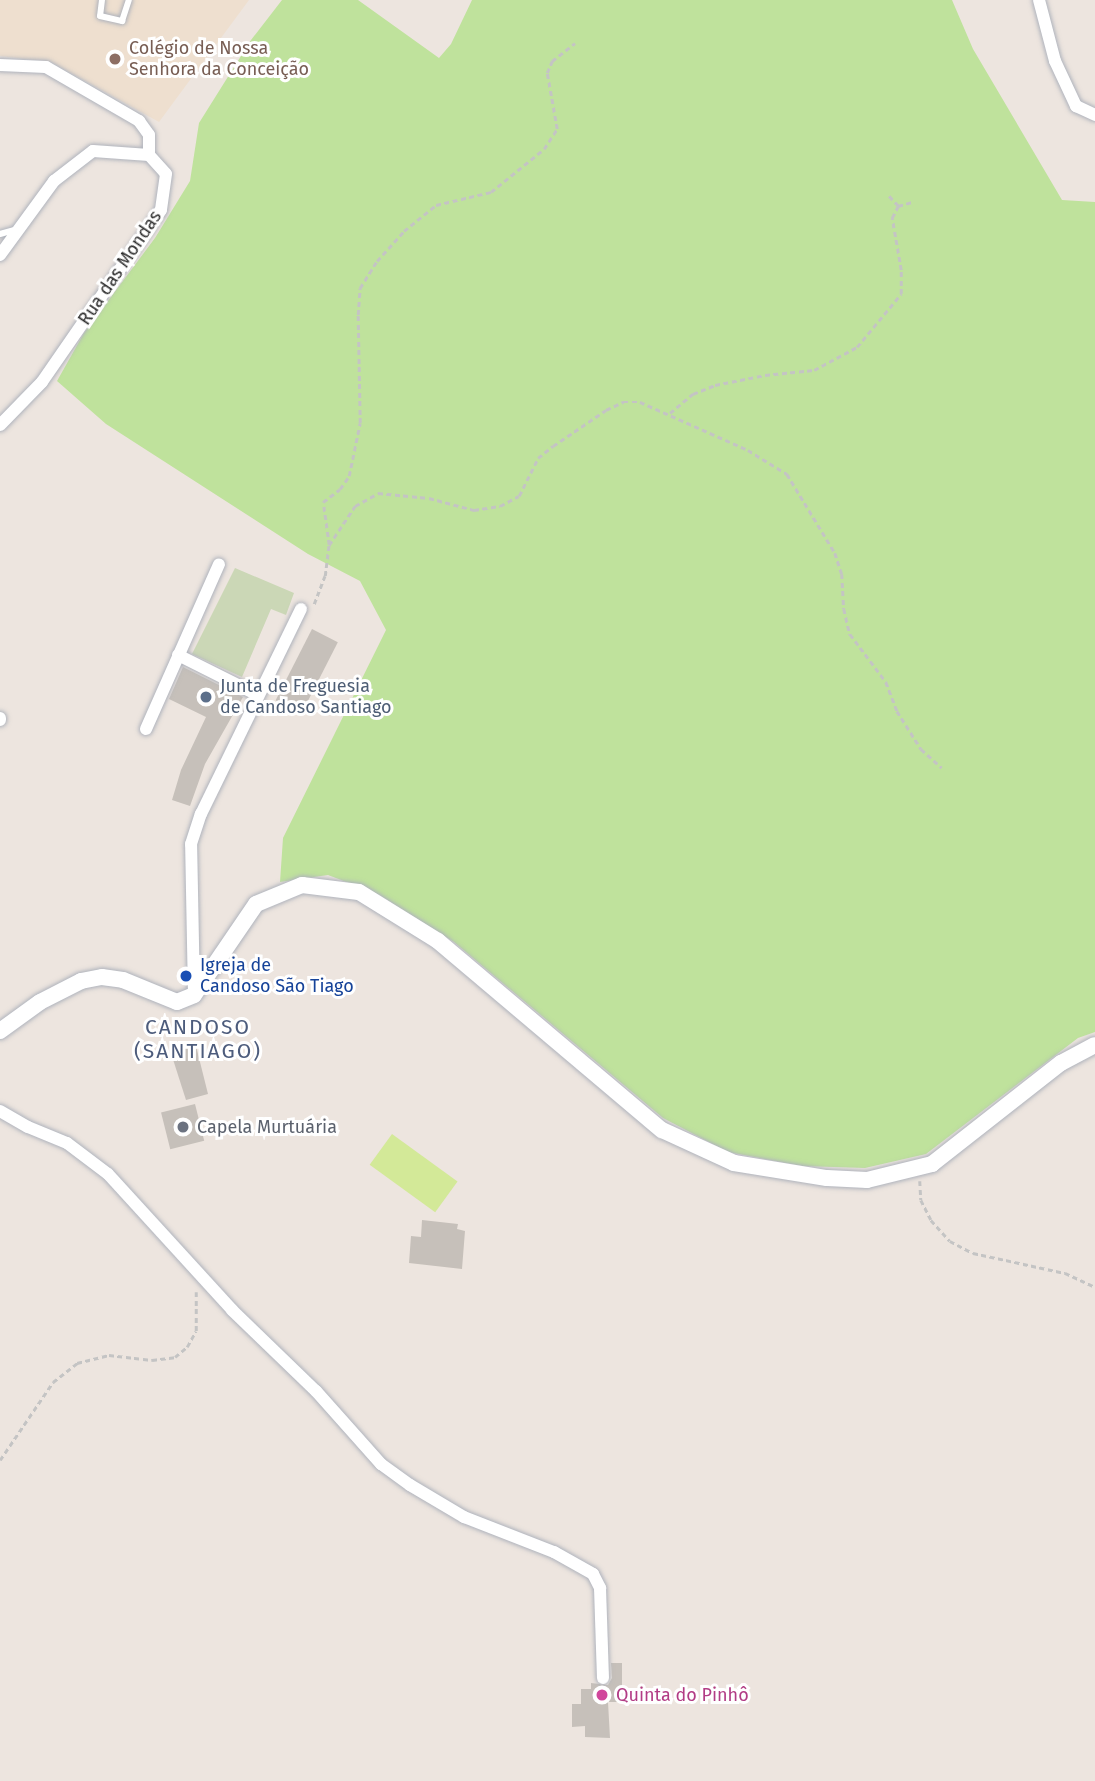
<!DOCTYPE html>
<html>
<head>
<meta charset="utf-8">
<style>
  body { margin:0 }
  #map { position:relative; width:1095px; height:1781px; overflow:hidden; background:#ede5df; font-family:"Fira Sans",sans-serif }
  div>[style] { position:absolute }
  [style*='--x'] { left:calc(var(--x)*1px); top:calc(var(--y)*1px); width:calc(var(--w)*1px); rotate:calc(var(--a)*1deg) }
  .education>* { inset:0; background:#eedfcf }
  .green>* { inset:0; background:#bfe29c }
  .cemetery>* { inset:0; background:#cbd7b6 }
  .pitch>* { inset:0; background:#d3e998; transform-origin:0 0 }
  .building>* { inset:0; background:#c6c0ba; transform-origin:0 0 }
  .path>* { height:2.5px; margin-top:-1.25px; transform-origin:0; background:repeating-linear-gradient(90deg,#c4c4c4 0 5px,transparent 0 8.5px) }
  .roads { filter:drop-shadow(0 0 2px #afb3bc) drop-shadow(0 0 2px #afb3bc) }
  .service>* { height:6px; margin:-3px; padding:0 3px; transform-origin:3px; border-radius:3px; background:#fff }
  .minor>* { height:12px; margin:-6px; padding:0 6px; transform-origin:6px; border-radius:6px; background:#fff }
  .tertiary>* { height:16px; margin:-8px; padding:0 8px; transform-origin:8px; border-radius:8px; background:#fff }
  .dots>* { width:19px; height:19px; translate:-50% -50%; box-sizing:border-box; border:4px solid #fff; border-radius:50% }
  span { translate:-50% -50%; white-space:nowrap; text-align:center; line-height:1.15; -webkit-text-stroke:6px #fff; paint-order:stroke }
  .education-label { font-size:18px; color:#785e54 }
  .left { translate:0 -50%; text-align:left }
  .street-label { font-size:18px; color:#2c2c2c }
  .service-label { font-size:18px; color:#4e5e75 }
  .transit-label { font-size:18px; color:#164399 }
  .worship-label { font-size:18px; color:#5b616d }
  .hotel-label { font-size:18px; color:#b23c85 }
  .quarter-label { font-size:21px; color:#4d5c7c; letter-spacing:2px }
</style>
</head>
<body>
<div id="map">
  <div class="education">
    <div style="clip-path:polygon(0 0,249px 0,159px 122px,51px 62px,0 56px)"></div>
  </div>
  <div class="green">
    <div style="clip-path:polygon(282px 0,358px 0,439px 58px,451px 44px,472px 0,952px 0,973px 49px,1062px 200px,1095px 202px,1095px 1032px,1078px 1038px,926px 1154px,865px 1168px,802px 1166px,728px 1152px,663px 1118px,454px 942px,378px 894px,328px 875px,280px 882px,283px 838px,386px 630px,360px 581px,308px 554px,106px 424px,57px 381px,84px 333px,155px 238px,190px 181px,199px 123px,251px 40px)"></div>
  </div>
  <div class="cemetery">
    <div style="clip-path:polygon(235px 568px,294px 593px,286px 615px,271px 609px,242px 677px,192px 654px)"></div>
  </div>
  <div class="pitch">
    <div style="left:392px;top:1134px;width:81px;height:38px;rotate:36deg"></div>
  </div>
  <div class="building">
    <div style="left:312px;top:629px;width:29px;height:80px;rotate:27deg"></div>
    <div style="clip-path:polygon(183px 667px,243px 697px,205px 764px,190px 806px,172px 800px,181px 770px,206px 717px,169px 699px)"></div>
    <div style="clip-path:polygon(195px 1042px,208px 1094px,186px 1100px,170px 1050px)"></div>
    <div style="left:195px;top:1104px;width:38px;height:35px;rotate:76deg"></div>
    <div style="clip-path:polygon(422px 1220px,458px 1224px,457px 1229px,465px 1231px,462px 1269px,409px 1263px,411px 1236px,421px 1237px)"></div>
    <div style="clip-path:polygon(611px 1663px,622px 1663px,622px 1702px,608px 1702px,610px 1738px,585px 1737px,585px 1726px,572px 1727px,572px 1704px,581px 1704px,581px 1689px,591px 1689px,591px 1683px,608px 1685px,612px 1678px)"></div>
  </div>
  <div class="path">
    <div style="--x:898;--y:206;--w:15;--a:-16"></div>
    <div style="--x:670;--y:413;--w:30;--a:-40"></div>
    <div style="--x:693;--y:394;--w:24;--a:-22"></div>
    <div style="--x:715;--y:385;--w:51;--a:-11.3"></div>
    <div style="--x:765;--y:375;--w:49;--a:-5.8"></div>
    <div style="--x:814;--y:370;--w:49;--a:-28.1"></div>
    <div style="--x:857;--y:347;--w:69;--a:-50.3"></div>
    <div style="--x:901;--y:294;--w:24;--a:-90"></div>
    <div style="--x:901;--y:270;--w:53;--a:-99.8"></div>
    <div style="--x:892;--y:218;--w:13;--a:-63"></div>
    <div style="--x:898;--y:206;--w:16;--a:-133"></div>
    <div style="--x:329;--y:545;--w:43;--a:-97.9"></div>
    <div style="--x:323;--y:502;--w:21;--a:-37"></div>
    <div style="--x:340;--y:489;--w:16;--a:-55"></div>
    <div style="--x:349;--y:476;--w:54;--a:-78.3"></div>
    <div style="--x:360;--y:423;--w:108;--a:-91.1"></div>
    <div style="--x:358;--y:315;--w:27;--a:-86"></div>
    <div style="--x:360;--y:288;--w:32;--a:-58"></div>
    <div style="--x:377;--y:261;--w:40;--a:-48"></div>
    <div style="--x:404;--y:231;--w:41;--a:-39.1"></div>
    <div style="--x:436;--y:205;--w:57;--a:-13.3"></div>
    <div style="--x:491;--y:192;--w:68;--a:-39.1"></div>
    <div style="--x:544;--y:149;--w:24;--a:-57"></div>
    <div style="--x:557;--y:129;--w:57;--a:-100.1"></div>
    <div style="--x:547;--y:73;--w:13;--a:-67"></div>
    <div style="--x:552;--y:61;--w:29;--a:-38"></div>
    <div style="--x:314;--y:604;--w:30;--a:-69"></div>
    <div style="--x:325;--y:576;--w:31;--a:-83"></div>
    <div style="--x:329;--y:545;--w:47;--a:-56.3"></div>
    <div style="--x:355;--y:506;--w:26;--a:-29"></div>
    <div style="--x:378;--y:493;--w:51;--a:5.6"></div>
    <div style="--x:429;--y:498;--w:47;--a:14.9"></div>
    <div style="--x:474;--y:510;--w:26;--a:-9"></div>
    <div style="--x:500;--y:506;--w:21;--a:-28"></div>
    <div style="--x:519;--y:496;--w:42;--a:-63.4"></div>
    <div style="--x:538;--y:458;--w:19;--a:-39"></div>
    <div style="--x:553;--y:446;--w:64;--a:-34.2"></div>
    <div style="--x:606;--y:410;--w:19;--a:-25"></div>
    <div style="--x:623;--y:402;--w:17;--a:0"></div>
    <div style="--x:640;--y:402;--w:118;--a:24"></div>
    <div style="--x:748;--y:450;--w:46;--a:31.6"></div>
    <div style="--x:787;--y:474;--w:92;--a:58.7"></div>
    <div style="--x:835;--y:553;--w:22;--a:72"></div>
    <div style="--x:842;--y:574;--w:35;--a:87"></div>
    <div style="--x:844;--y:609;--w:26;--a:77"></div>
    <div style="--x:850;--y:634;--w:60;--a:53.1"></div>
    <div style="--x:886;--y:682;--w:31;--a:69"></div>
    <div style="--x:897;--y:711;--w:45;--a:57.7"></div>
    <div style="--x:921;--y:749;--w:28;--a:42"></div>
    <div style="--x:920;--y:1181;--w:19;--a:87"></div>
    <div style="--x:921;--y:1200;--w:22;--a:63"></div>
    <div style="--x:931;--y:1220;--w:28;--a:48"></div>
    <div style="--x:950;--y:1241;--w:26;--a:28"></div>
    <div style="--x:973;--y:1253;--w:94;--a:12.3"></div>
    <div style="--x:1065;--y:1273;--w:33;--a:25"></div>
    <div style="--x:0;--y:1460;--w:94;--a:-55.8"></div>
    <div style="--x:53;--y:1382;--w:31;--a:-38"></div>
    <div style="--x:77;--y:1363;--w:33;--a:-14"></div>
    <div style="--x:109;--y:1355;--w:43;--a:6.6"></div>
    <div style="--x:152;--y:1360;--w:23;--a:-7"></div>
    <div style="--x:175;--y:1357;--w:16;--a:-40"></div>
    <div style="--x:187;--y:1347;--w:18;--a:-61"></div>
    <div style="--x:196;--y:1331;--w:39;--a:-90"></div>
  </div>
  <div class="roads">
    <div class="service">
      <div style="--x:102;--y:0;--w:16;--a:97"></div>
      <div style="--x:100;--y:16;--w:23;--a:13"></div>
      <div style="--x:122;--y:21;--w:22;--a:-72"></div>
      <div style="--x:0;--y:234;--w:19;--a:-16"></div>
    </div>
    <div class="minor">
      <div style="--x:1039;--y:0;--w:63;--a:75.3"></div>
      <div style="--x:1055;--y:61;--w:50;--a:65"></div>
      <div style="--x:1076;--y:106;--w:21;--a:25"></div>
      <div style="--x:0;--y:65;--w:46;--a:2.5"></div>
      <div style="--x:46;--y:67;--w:108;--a:30.1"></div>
      <div style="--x:139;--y:121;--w:17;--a:54"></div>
      <div style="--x:149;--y:135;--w:20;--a:90"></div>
      <div style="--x:149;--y:155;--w:25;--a:48"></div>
      <div style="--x:166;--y:174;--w:36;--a:98"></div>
      <div style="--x:161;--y:210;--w:209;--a:124.7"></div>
      <div style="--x:42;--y:382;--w:60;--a:134.3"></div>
      <div style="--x:0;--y:255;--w:92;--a:-53.9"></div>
      <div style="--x:54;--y:181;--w:49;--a:-37.6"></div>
      <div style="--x:93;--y:151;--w:56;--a:4.1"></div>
      <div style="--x:178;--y:655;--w:89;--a:26.6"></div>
      <div style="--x:0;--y:718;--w:2;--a:90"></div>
      <div style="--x:146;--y:729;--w:180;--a:-66.1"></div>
      <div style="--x:194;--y:995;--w:151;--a:-91.1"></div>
      <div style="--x:191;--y:844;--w:32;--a:-72"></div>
      <div style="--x:201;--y:814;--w:228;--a:-64"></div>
      <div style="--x:0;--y:1111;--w:32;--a:30"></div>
      <div style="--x:28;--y:1127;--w:42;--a:22.3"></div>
      <div style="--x:67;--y:1143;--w:51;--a:37.1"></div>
      <div style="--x:108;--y:1174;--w:184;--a:47.6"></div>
      <div style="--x:232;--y:1310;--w:117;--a:44"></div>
      <div style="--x:316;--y:1391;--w:98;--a:48.3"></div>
      <div style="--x:381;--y:1464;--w:36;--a:36"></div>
      <div style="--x:410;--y:1485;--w:63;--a:30.7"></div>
      <div style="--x:464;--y:1517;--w:97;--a:21.3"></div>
      <div style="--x:554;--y:1552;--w:45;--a:29.4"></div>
      <div style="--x:593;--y:1574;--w:16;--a:63"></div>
      <div style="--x:600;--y:1588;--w:90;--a:88.1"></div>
    </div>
    <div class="tertiary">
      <div style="--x:0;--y:1031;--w:49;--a:-35.9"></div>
      <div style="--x:40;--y:1002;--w:46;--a:-27.1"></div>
      <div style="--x:81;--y:981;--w:21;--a:-11"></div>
      <div style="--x:102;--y:977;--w:21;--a:8"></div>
      <div style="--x:123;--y:980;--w:58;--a:22.2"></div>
      <div style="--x:177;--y:1002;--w:18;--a:-22"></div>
      <div style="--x:194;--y:995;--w:110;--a:-55.7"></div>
      <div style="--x:256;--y:904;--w:50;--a:-22.4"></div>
      <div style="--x:302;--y:885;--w:57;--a:7"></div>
      <div style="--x:359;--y:892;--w:93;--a:31.8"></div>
      <div style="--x:438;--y:941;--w:293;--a:40.2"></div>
      <div style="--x:662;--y:1130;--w:79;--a:24.6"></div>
      <div style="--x:734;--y:1163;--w:94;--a:9.2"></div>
      <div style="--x:827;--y:1178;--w:40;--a:2.9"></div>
      <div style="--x:867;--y:1180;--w:67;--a:-13.8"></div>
      <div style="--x:932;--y:1164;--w:164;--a:-38.1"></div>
      <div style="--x:1061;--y:1063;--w:38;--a:-28"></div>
    </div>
  </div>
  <div class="dots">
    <div style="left:115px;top:59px;background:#8d6e63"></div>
    <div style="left:206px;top:697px;background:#5c6f8a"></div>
    <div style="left:186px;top:976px;background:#1a4fb4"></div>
    <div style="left:183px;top:1127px;background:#6b7280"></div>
    <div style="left:602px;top:1695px;background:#d1479c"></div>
  </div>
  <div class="education-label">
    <span class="left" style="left:129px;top:59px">Colégio de Nossa<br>Senhora da Conceição</span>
  </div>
  <div class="street-label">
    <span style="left:120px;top:268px;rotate:-56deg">Rua das Mondas</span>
  </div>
  <div class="service-label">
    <span class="left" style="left:220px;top:697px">Junta de Freguesia<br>de Candoso Santiago</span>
  </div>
  <div class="transit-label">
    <span class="left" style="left:200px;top:976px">Igreja de<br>Candoso São Tiago</span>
  </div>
  <div class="worship-label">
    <span class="left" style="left:197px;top:1127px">Capela Murtuária</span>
  </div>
  <div class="hotel-label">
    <span class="left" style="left:616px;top:1695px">Quinta do Pinhô</span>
  </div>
  <div class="quarter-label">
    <span style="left:198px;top:1039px">CANDOSO<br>(SANTIAGO)</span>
  </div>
</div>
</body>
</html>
